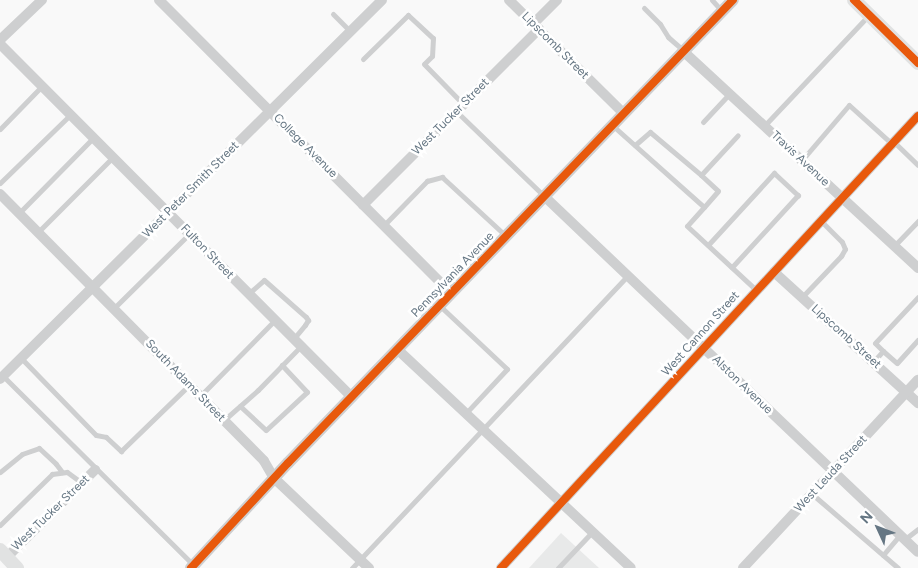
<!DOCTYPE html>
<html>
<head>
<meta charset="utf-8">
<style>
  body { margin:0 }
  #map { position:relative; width:918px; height:568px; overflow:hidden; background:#f9f9f9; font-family:Figtree,sans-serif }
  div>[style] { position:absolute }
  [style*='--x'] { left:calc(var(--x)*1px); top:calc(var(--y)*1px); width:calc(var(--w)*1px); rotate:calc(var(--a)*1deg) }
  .built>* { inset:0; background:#e8e9e9 }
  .service>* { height:5px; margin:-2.5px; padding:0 2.5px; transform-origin:2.5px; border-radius:2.5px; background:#cecfd0 }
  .minor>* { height:10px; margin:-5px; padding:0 5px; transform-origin:5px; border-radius:5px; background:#cecfd0 }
  .tertiary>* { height:12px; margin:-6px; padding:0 6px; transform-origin:6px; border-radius:6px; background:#cecfd0 }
  .secondary>* { height:14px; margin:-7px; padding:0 7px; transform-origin:7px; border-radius:7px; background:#e1e2e2 }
  .cycleway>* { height:8px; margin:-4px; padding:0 4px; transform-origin:4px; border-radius:4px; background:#e8590c }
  span { translate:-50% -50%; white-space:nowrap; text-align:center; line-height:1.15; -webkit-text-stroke:5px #fff; paint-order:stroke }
  .street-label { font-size:12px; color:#657683 }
  .north { position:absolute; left:853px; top:503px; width:50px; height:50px; -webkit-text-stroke:4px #fff; paint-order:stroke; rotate:313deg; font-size:14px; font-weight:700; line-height:20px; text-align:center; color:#657683 }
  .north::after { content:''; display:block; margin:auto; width:18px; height:22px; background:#657683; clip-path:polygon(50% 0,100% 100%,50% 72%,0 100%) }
</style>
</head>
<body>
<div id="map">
  <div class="built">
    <div style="clip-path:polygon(561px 533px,599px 568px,529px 568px)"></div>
  </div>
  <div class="service">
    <div style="--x:712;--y:0;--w:15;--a:48"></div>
    <div style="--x:644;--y:8;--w:23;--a:45"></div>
    <div style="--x:660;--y:24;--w:15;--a:58"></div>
    <div style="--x:668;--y:37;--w:20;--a:41"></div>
    <div style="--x:333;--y:14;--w:24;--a:45"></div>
    <div style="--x:363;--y:59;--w:63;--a:-44.4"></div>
    <div style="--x:408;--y:15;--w:34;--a:43"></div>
    <div style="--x:433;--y:38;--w:18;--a:93"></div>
    <div style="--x:432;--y:56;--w:11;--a:135"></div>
    <div style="--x:424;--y:64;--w:57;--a:45.7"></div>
    <div style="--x:457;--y:112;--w:121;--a:44"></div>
    <div style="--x:703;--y:122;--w:38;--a:-47"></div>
    <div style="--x:612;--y:125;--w:123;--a:41.7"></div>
    <div style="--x:704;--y:207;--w:25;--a:132"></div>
    <div style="--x:687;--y:226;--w:94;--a:42.8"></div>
    <div style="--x:764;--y:126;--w:153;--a:-46.6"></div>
    <div style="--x:0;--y:129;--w:60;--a:-45.7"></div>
    <div style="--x:894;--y:142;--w:33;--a:44"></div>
    <div style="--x:635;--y:145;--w:20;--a:-41"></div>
    <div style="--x:650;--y:132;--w:67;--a:40.1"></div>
    <div style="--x:701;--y:175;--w:23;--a:43"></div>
    <div style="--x:718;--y:191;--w:21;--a:131"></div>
    <div style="--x:802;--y:160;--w:72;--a:-49.5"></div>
    <div style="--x:849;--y:105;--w:58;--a:42.2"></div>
    <div style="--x:701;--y:175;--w:54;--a:-47.2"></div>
    <div style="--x:0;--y:183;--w:98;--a:-44.2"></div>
    <div style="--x:19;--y:213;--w:105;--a:-45.4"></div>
    <div style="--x:384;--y:225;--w:62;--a:-45.7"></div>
    <div style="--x:427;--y:181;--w:16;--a:-15"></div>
    <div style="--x:442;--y:177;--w:87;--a:42.7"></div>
    <div style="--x:38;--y:232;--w:106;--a:-45"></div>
    <div style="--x:708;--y:245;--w:98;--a:-47.5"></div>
    <div style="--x:774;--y:173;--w:33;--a:43"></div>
    <div style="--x:798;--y:195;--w:98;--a:132.5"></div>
    <div style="--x:894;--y:246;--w:35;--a:-46"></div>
    <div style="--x:248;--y:294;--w:21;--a:-41"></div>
    <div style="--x:264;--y:280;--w:56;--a:41.4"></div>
    <div style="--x:306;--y:317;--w:4;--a:56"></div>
    <div style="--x:308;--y:320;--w:6;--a:121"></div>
    <div style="--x:305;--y:325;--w:17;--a:130"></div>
    <div style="--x:802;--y:297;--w:57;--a:-46.4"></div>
    <div style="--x:841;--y:256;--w:8;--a:-60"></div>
    <div style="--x:845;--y:249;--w:8;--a:-113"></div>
    <div style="--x:842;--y:242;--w:30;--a:-135"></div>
    <div style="--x:440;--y:306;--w:92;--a:43.2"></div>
    <div style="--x:507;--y:369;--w:60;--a:133"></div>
    <div style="--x:114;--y:308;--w:105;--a:-44.6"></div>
    <div style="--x:883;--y:351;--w:18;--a:41"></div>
    <div style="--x:897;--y:363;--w:31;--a:-48"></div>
    <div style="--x:21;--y:358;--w:107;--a:45.8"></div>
    <div style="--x:96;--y:435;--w:10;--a:11"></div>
    <div style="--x:106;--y:437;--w:21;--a:43"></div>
    <div style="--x:121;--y:451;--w:95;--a:-44.1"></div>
    <div style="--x:873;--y:362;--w:15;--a:-48"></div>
    <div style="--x:883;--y:351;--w:11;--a:-135"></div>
    <div style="--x:875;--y:343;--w:63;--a:-46.9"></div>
    <div style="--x:3;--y:376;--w:268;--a:44.8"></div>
    <div style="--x:200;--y:396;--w:107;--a:-45.4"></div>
    <div style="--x:240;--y:406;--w:35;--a:43"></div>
    <div style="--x:266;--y:430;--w:56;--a:-42.8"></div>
    <div style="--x:307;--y:392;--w:37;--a:-133"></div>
    <div style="--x:224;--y:420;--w:45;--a:-41.4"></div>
    <div style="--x:258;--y:390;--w:62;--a:-45.7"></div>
    <div style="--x:0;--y:472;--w:28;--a:-39"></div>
    <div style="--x:22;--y:454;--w:18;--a:-19"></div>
    <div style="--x:39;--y:448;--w:23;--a:43"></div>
    <div style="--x:56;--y:464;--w:10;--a:53"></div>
    <div style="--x:812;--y:494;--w:113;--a:40.7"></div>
    <div style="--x:0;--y:525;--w:73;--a:-44.4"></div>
    <div style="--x:52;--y:474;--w:15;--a:-8"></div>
    <div style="--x:67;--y:472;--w:19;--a:36"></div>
    <div style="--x:905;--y:539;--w:16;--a:-38"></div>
    <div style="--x:883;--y:555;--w:26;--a:-50"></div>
    <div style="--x:352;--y:568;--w:401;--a:-46.7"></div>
    <div style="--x:558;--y:568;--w:50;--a:-46.6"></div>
  </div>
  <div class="minor">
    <div style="--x:159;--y:0;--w:414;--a:45.1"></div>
    <div style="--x:509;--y:0;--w:161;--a:44.7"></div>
    <div style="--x:533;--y:24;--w:34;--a:-45"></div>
    <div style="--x:0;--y:40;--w:58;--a:-43.6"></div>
    <div style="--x:0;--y:44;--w:499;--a:45.1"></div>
    <div style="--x:683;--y:51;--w:320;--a:42.7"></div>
    <div style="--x:0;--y:194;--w:375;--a:45.3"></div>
    <div style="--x:264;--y:461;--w:20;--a:60"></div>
    <div style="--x:274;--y:478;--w:131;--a:43.5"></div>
    <div style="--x:544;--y:196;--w:516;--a:43.59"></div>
    <div style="--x:363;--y:205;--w:249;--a:-45"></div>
    <div style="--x:774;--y:272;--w:195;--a:42.3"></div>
    <div style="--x:397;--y:349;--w:320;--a:43.1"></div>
    <div style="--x:0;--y:379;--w:538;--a:-44.77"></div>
    <div style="--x:7;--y:557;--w:124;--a:-44.7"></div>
    <div style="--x:501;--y:568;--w:615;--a:-47.31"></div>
    <div style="--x:743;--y:568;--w:257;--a:-47.1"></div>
  </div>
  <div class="tertiary">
    <div style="--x:191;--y:568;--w:143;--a:-47.3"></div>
    <div style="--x:288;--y:463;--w:642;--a:-46.14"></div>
  </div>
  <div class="secondary">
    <div style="--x:854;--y:0;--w:90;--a:44.5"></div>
    <div style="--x:0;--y:550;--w:25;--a:47"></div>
  </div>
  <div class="cycleway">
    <div style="--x:854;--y:0;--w:90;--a:44.5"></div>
    <div style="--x:191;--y:568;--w:143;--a:-47.3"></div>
    <div style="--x:288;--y:463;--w:642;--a:-46.14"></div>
    <div style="--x:501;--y:568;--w:615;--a:-47.31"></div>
  </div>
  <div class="street-label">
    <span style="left:555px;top:46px;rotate:45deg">Lipscomb Street</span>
    <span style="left:451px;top:117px;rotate:-45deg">West Tucker Street</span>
    <span style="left:305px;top:146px;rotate:45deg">College Avenue</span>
    <span style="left:800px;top:159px;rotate:43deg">Travis Avenue</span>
    <span style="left:191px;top:190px;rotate:-45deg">West Peter Smith Street</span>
    <span style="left:207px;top:252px;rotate:46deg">Fulton Street</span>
    <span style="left:453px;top:275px;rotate:-46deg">Pennsylvania Avenue</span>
    <span style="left:701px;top:334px;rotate:-48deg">West Cannon Street</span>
    <span style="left:846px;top:337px;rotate:42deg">Lipscomb Street</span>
    <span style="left:185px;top:381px;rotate:46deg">South Adams Street</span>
    <span style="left:742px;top:385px;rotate:44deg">Alston Avenue</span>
    <span style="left:831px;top:474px;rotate:-47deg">West Leuda Street</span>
    <span style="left:51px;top:513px;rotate:-44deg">West Tucker Street</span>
  </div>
  <div class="north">N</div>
</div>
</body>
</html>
